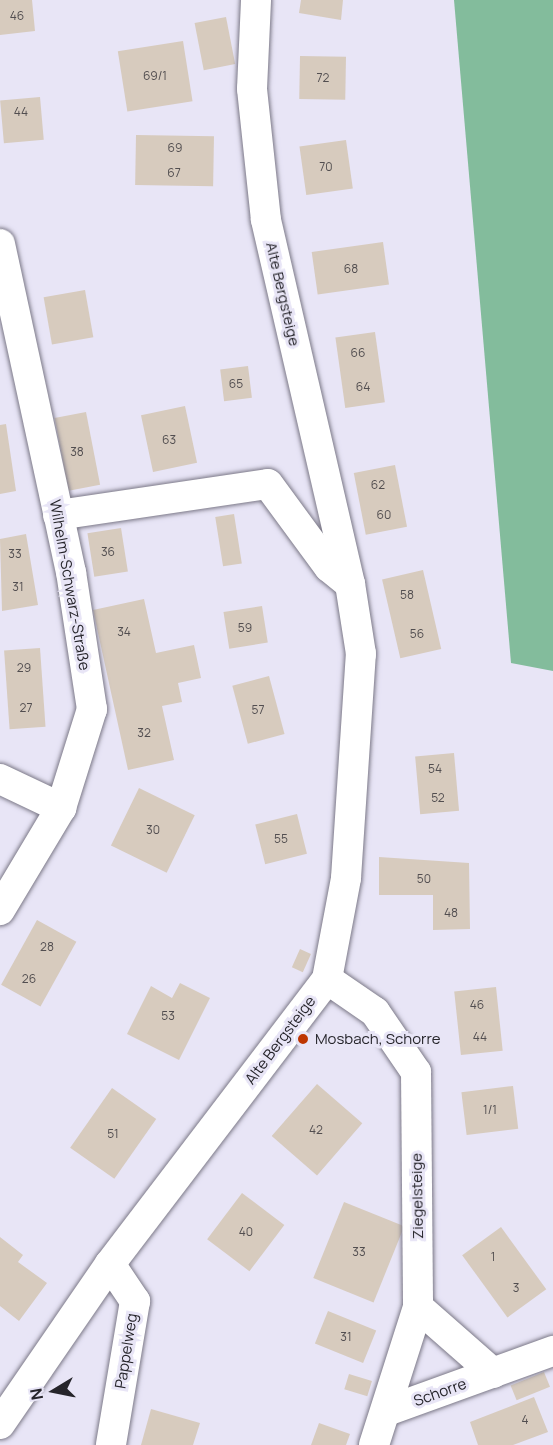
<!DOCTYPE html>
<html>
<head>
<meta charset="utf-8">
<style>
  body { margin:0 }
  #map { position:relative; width:553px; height:1445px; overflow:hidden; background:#e8e5f6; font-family:Manrope,sans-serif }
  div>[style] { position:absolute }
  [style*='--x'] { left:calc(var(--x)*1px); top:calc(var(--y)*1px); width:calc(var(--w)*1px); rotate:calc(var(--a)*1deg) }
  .forest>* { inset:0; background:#83bc9c }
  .building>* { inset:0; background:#d7cbbe; transform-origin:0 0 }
  .roads { filter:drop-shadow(0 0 2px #7c7988) drop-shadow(0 0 2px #7c7988) }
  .minor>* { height:30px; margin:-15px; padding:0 15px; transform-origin:15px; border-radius:15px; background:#fff }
  .dots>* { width:16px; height:16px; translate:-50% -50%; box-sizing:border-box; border:3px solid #e8e5f6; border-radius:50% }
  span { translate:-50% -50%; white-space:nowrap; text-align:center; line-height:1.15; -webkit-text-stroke:6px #e8e5f6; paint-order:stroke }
  .number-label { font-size:12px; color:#524e50 }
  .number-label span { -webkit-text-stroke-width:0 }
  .street-label { font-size:15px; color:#26252b }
  .poi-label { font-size:15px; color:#26252b }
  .left { translate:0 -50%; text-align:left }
  .north { position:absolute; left:24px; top:1361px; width:60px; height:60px; -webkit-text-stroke:4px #e8e5f6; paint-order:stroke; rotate:260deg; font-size:16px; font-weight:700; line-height:24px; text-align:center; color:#26252b }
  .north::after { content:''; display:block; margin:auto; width:21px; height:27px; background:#26252b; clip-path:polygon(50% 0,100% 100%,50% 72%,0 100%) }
</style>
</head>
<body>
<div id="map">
  <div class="forest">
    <div style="clip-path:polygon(454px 0,553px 0,553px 671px,511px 663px)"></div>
  </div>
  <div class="building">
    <div style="clip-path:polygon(0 0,32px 0,35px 31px,0 35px)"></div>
    <div style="clip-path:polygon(301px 0,343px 0,341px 20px,299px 13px)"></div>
    <div style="left:226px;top:17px;width:48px;height:32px;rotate:79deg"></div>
    <div style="left:183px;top:41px;width:61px;height:66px;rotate:81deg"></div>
    <div style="left:300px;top:56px;width:46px;height:43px;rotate:1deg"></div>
    <div style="left:40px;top:97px;width:43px;height:40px;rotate:85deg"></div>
    <div style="left:136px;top:135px;width:78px;height:50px;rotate:1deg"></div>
    <div style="left:346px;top:140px;width:49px;height:47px;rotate:82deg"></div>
    <div style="left:383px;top:242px;width:43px;height:72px;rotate:82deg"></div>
    <div style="left:85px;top:290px;width:48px;height:42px;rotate:80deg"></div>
    <div style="left:375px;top:332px;width:71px;height:40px;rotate:82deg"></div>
    <div style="left:248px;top:366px;width:32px;height:28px;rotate:83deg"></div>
    <div style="left:185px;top:406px;width:58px;height:45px;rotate:78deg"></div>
    <div style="left:86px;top:412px;width:74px;height:32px;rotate:79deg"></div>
    <div style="clip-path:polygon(6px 424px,16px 491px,0 494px,0 425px)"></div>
    <div style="left:395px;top:465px;width:63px;height:42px;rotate:79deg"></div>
    <div style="left:234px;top:514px;width:50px;height:19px;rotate:81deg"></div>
    <div style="left:121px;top:528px;width:44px;height:34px;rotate:81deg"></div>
    <div style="clip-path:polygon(26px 534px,38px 605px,2px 611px,0 539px)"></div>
    <div style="left:423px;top:570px;width:81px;height:42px;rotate:77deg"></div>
    <div style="clip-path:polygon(144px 599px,156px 653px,194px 645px,201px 678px,178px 683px,182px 702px,162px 706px,174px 760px,128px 770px,93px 610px)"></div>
    <div style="left:262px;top:606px;width:37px;height:39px;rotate:81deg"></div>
    <div style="left:40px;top:648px;width:79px;height:36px;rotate:86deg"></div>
    <div style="left:269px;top:676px;width:60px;height:38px;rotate:75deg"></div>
    <div style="left:454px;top:753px;width:58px;height:39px;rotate:85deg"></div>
    <div style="left:139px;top:788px;width:62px;height:64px;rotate:26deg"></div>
    <div style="left:297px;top:814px;width:41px;height:43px;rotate:76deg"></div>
    <div style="clip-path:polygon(379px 857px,469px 863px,470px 929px,433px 930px,433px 895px,379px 895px)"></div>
    <div style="left:37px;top:920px;width:45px;height:74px;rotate:29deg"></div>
    <div style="left:300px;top:949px;width:12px;height:20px;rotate:24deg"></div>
    <div style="clip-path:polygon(180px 983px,210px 998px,179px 1060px,127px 1034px,151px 986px,172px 998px)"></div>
    <div style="left:496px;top:987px;width:64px;height:42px;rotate:84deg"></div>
    <div style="left:317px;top:1084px;width:60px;height:69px;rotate:41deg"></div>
    <div style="left:513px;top:1086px;width:43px;height:52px;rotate:83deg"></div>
    <div style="left:112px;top:1088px;width:54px;height:73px;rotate:35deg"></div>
    <div style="left:242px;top:1193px;width:53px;height:58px;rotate:37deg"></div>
    <div style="left:344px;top:1202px;width:65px;height:82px;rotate:22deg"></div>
    <div style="left:501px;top:1227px;width:77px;height:48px;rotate:54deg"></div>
    <div style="clip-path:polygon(0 1237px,23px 1255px,18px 1262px,47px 1283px,19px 1321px,0 1306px)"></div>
    <div style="left:328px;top:1311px;width:52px;height:35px;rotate:22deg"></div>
    <div style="left:544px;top:1372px;width:16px;height:36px;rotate:68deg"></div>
    <div style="left:349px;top:1374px;width:24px;height:16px;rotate:17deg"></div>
    <div style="clip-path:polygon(534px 1397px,548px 1432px,513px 1445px,478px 1445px,470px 1422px)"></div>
    <div style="clip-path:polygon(151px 1409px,200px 1423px,193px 1445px,141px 1445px)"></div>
    <div style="clip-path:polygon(319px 1423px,350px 1434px,346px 1445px,311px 1445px)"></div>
  </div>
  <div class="roads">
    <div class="minor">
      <div style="--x:0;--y:244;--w:336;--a:77.8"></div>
      <div style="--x:71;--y:572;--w:139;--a:81.3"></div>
      <div style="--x:92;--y:709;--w:104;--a:107.4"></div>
      <div style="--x:61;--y:808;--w:119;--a:120.9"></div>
      <div style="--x:58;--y:515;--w:212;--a:-8.4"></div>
      <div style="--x:268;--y:484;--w:103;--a:53.7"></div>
      <div style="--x:329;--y:567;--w:27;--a:39"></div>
      <div style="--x:0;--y:779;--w:68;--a:25.4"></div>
      <div style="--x:327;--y:979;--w:58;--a:34.5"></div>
      <div style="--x:375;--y:1012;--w:73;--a:55.7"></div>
      <div style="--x:416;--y:1072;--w:235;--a:89.5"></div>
      <div style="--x:418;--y:1307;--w:145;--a:107.7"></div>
      <div style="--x:110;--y:1264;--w:45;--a:56"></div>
      <div style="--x:135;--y:1301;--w:146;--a:99.5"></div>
      <div style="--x:418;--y:1307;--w:100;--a:41.3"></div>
      <div style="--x:387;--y:1411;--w:177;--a:-19.9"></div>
      <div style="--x:0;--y:1424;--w:194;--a:-55.5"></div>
      <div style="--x:110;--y:1264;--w:358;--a:-52.7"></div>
      <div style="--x:327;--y:979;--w:103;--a:-79.3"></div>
      <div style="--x:346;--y:878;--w:225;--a:-86.2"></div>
      <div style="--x:361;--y:654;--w:71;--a:-98.9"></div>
      <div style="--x:350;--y:584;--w:374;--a:-103"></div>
      <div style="--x:266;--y:220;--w:132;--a:-96.1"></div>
      <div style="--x:252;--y:89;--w:89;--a:-87.4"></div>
    </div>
  </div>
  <div class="dots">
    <div style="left:303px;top:1039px;background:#be3601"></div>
  </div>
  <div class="number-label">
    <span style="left:17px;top:16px">46</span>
    <span style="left:155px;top:76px">69/1</span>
    <span style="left:323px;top:78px">72</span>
    <span style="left:21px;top:112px">44</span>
    <span style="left:175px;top:148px">69</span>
    <span style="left:326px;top:167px">70</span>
    <span style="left:174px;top:173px">67</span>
    <span style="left:351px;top:269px">68</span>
    <span style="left:358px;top:353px">66</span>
    <span style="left:236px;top:384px">65</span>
    <span style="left:363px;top:387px">64</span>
    <span style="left:169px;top:440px">63</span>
    <span style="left:77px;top:452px">38</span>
    <span style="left:378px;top:485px">62</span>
    <span style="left:384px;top:515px">60</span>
    <span style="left:108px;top:552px">36</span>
    <span style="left:15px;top:554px">33</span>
    <span style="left:18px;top:587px">31</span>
    <span style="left:407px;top:595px">58</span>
    <span style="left:245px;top:628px">59</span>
    <span style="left:124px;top:632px">34</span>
    <span style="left:417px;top:634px">56</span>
    <span style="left:24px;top:668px">29</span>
    <span style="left:26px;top:708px">27</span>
    <span style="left:258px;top:710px">57</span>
    <span style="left:144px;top:733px">32</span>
    <span style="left:435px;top:769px">54</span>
    <span style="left:438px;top:798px">52</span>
    <span style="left:153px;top:830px">30</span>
    <span style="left:281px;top:839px">55</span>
    <span style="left:424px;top:879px">50</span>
    <span style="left:451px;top:913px">48</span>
    <span style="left:47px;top:947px">28</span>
    <span style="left:29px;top:979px">26</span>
    <span style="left:477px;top:1005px">46</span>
    <span style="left:168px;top:1016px">53</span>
    <span style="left:480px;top:1037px">44</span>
    <span style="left:490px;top:1110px">1/1</span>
    <span style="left:316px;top:1130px">42</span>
    <span style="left:113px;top:1134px">51</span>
    <span style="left:246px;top:1232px">40</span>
    <span style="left:359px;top:1252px">33</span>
    <span style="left:493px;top:1257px">1</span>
    <span style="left:516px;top:1288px">3</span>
    <span style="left:346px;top:1337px">31</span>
    <span style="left:525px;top:1420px">4</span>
  </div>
  <div class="street-label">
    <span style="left:283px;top:294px;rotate:77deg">Alte Bergsteige</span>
    <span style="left:70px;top:585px;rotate:80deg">Wilhelm-Schwarz-Straße</span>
    <span style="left:280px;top:1040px;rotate:-53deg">Alte Bergsteige</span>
    <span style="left:417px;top:1196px;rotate:-91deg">Ziegelsteige</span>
    <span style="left:126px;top:1351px;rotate:-81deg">Pappelweg</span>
    <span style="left:440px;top:1392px;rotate:-20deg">Schorre</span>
  </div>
  <div class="poi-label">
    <span class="left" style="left:315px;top:1039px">Mosbach, Schorre</span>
  </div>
  <div class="north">N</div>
</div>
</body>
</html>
